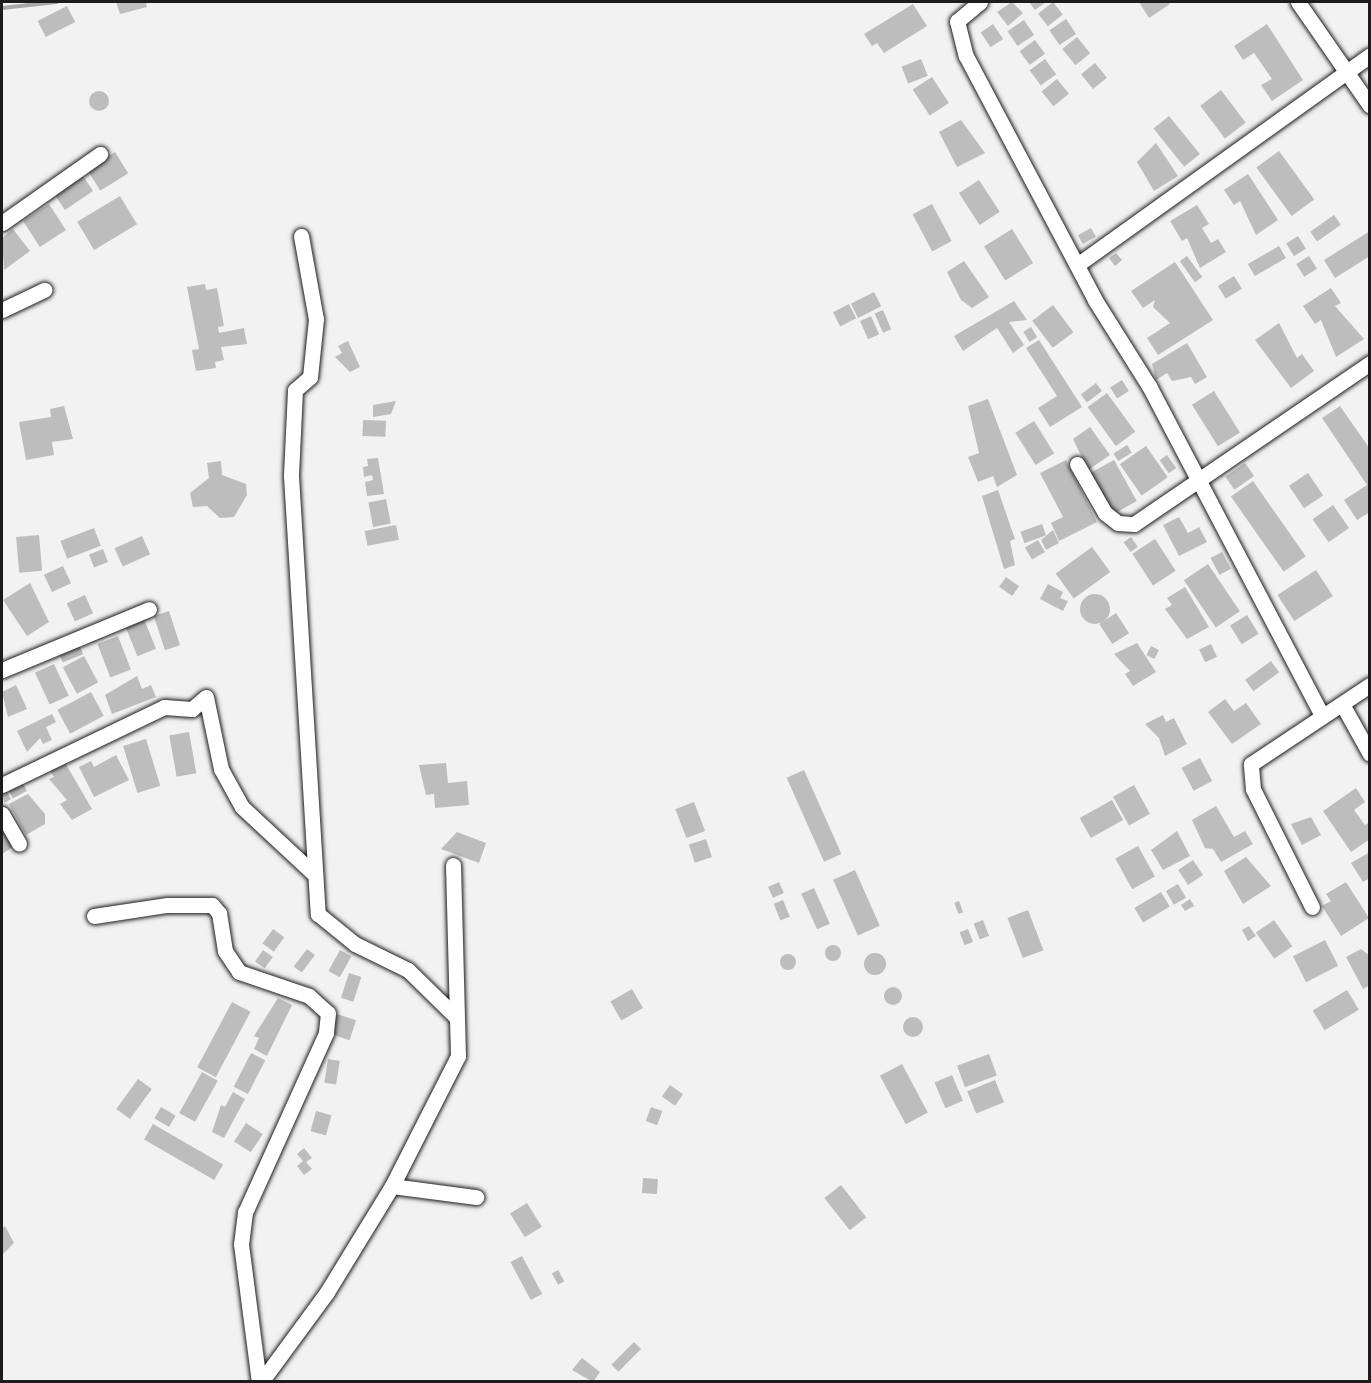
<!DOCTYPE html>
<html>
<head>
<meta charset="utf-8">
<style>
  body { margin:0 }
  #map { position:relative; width:1371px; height:1383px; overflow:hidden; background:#f2f2f2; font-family:Mali,sans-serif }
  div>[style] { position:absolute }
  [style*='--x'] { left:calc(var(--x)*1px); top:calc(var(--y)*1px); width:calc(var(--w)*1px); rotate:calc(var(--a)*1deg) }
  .stream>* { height:4px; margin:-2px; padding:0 2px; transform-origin:2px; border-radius:2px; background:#a8a8a8 }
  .building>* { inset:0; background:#bdbdbd; transform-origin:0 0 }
  .round { border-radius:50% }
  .roads { filter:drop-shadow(0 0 2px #1c1c1c) drop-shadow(0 0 2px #1c1c1c) }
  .street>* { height:15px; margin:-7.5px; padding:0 7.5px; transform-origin:7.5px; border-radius:7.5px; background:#fff }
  span { translate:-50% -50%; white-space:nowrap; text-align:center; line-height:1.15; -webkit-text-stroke:5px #fff; paint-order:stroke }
  .frame { position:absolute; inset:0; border:3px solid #1c1c1c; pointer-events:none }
</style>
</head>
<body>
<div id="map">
  <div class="stream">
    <div style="--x:2;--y:8;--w:55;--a:-6.2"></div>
  </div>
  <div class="building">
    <div style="clip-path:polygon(116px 2px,146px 2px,147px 7px,120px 14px)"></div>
    <div style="clip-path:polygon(1012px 2px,1023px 13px,1008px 26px,997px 12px)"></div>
    <div style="clip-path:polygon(1029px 2px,1046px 2px,1035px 10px)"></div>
    <div style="left:1053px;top:2px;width:16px;height:19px;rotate:52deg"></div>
    <div style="clip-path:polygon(1139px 2px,1168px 2px,1170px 4px,1149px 18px)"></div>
    <div style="clip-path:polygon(913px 4px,927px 26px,884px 53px,877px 43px,872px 46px,864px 34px)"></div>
    <div style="left:67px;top:6px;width:18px;height:33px;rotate:63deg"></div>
    <div style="left:1066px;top:19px;width:18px;height:20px;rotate:56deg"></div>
    <div style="left:1024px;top:20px;width:18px;height:20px;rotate:56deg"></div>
    <div style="left:993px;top:24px;width:18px;height:15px;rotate:56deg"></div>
    <div style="clip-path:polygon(1267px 24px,1303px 80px,1272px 101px,1261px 85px,1272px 79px,1254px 53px,1243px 60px,1234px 46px)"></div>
    <div style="left:1077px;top:37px;width:21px;height:19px;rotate:51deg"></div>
    <div style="left:1035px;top:40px;width:17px;height:19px;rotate:54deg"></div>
    <div style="left:921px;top:59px;width:18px;height:21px;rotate:68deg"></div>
    <div style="left:1045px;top:59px;width:19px;height:19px;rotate:54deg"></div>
    <div style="left:1095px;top:63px;width:19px;height:18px;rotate:51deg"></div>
    <div style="left:932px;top:77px;width:31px;height:23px;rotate:57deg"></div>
    <div style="left:1057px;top:79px;width:19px;height:20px;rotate:51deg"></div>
    <div style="left:1221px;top:90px;width:41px;height:26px;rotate:53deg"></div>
    <div class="round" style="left:89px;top:91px;width:20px;height:20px"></div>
    <div style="left:1169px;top:116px;width:49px;height:20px;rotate:51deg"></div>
    <div style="clip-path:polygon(961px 120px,985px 153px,957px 167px,939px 132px)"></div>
    <div style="clip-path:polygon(1156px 143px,1178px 176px,1154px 191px,1137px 162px)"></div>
    <div style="left:1279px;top:151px;width:60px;height:28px;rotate:54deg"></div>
    <div style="left:115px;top:152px;width:25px;height:33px;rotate:58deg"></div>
    <div style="clip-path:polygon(1248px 174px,1278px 220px,1256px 235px,1240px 201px,1234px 205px,1224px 190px)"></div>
    <div style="left:83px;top:176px;width:18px;height:34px;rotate:56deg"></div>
    <div style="left:979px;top:180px;width:38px;height:24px;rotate:57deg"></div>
    <div style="left:120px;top:196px;width:33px;height:50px;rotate:59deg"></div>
    <div style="left:49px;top:204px;width:31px;height:31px;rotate:57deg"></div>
    <div style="left:932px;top:204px;width:42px;height:22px;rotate:62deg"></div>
    <div style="clip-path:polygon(1197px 205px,1209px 224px,1202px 228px,1211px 243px,1218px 239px,1226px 252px,1200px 268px,1187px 238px,1182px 241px,1170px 221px)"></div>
    <div style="left:1334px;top:215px;width:12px;height:29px;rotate:55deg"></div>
    <div style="left:1091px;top:228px;width:10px;height:15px;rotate:61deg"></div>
    <div style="clip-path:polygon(13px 229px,30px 251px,4px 270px,2px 238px)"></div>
    <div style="left:1012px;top:229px;width:40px;height:33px;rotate:58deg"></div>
    <div style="clip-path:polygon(1370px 231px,1370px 256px,1335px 278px,1324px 260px)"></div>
    <div style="left:1298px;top:236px;width:15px;height:14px;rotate:58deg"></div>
    <div style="left:1279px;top:246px;width:14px;height:36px;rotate:60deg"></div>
    <div style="clip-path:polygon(1116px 253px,1122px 260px,1115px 266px,1109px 258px)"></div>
    <div style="left:1187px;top:256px;width:26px;height:9px;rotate:54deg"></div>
    <div style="left:1309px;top:256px;width:15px;height:15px;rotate:58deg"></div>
    <div style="clip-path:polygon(964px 261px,989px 297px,972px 308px,961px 300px,947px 272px)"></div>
    <div style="clip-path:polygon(1175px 262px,1213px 320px,1158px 355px,1147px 338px,1170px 323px,1153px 307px,1155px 300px,1143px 308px,1131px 291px)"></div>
    <div style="left:1234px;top:276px;width:15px;height:19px;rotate:58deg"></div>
    <div style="clip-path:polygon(205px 284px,206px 290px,217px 288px,224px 326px,218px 327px,219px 333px,244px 328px,247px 344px,221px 347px,224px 360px,215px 362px,216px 368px,196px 371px,192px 350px,199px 349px,187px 287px)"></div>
    <div style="clip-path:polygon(1331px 288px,1341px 303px,1335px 306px,1364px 339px,1336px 357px,1321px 320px,1315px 324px,1303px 306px)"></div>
    <div style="left:874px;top:292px;width:16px;height:26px;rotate:63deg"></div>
    <div style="clip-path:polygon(1014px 301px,1027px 320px,1009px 322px,1024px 345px,1013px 353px,997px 328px,963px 351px,954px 336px)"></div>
    <div style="left:849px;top:304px;width:16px;height:18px;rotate:63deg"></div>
    <div style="left:1053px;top:305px;width:34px;height:26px;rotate:53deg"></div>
    <div style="left:883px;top:310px;width:21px;height:9px;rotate:67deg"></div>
    <div style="left:871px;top:316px;width:20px;height:12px;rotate:66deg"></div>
    <div style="clip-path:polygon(1279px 323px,1297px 358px,1302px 354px,1314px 371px,1291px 388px,1255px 340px)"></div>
    <div style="left:1031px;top:327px;width:12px;height:9px;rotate:59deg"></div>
    <div style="clip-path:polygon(1039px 340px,1082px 407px,1050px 427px,1038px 408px,1057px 396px,1026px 348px)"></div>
    <div style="clip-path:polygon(348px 341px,360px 367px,350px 372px,335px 357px,342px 353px,338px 346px)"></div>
    <div style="clip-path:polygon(1187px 343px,1207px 377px,1195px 384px,1191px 377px,1172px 381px,1167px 373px,1156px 380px,1152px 364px)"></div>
    <div style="left:1122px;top:380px;width:13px;height:14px;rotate:58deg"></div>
    <div style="left:1096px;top:383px;width:10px;height:19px;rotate:53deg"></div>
    <div style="left:1214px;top:391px;width:49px;height:26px;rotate:58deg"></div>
    <div style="left:1107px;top:393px;width:48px;height:24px;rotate:54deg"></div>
    <div style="clip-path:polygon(988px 399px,1017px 475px,997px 487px,993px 476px,978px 482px,968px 457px,979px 453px,968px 406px)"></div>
    <div style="clip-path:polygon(396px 401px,391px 414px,373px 417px,373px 405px)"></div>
    <div style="clip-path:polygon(64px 406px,73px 439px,52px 442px,54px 455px,26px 460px,19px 422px,51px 417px,50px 409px)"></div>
    <div style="clip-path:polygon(1340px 406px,1370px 449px,1370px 512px,1357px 520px,1344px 500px,1367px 485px,1322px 418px)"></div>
    <div style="left:363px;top:420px;width:23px;height:16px;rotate:2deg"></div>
    <div style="left:1034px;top:421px;width:38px;height:22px;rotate:58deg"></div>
    <div style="clip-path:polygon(1090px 427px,1110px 455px,1088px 470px,1073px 439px)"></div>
    <div style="left:1127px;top:445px;width:9px;height:16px;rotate:58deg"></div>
    <div style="left:1146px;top:446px;width:38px;height:32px;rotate:55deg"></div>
    <div style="left:1167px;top:455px;width:16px;height:9px;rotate:55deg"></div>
    <div style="clip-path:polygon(378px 458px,384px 494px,367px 496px,365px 482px,373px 480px,372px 475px,364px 477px,363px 467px,368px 466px,367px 459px)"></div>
    <div style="clip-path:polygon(1066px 460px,1097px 522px,1059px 541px,1051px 523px,1063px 517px,1040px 473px)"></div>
    <div style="left:1114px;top:460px;width:47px;height:30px;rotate:61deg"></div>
    <div style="clip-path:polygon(221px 461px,222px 475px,246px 484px,247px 495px,234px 517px,220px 518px,207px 506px,193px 507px,190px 493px,209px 478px,207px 463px)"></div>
    <div style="left:1245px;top:463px;width:16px;height:24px;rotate:55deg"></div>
    <div style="left:1308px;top:473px;width:27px;height:23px;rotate:56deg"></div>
    <div style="left:1253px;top:481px;width:92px;height:27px;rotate:55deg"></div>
    <div style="clip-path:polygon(998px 490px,1015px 539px,1010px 541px,1015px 565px,1004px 569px,982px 496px)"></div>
    <div style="left:386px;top:499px;width:25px;height:18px;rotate:79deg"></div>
    <div style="left:1333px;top:505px;width:28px;height:25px;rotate:55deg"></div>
    <div style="clip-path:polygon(1179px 517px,1188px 533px,1199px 527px,1207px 542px,1179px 556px,1163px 525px)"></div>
    <div style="left:1042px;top:524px;width:12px;height:23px;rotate:70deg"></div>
    <div style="left:396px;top:525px;width:15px;height:32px;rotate:79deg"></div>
    <div style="left:94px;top:528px;width:19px;height:36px;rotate:69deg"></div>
    <div style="clip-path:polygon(1053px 530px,1059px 543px,1046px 550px,1041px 540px)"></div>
    <div style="left:39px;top:535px;width:36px;height:23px;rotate:85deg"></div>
    <div style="left:142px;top:536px;width:20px;height:30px;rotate:66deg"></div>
    <div style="left:1131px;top:537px;width:12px;height:9px;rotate:55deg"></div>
    <div style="left:1155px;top:539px;width:38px;height:27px;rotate:57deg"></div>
    <div style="left:1038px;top:540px;width:14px;height:15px;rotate:60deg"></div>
    <div style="left:1092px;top:547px;width:31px;height:45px;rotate:54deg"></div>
    <div style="left:103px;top:549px;width:14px;height:15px;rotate:69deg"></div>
    <div style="left:1222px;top:552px;width:19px;height:13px;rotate:62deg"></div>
    <div style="left:1208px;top:564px;width:57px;height:29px;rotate:56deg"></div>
    <div style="left:63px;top:566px;width:19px;height:21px;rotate:65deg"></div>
    <div style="left:1316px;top:570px;width:31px;height:46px;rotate:57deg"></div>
    <div style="left:1006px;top:577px;width:16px;height:12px;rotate:35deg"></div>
    <div style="clip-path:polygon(30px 583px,49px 622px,27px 636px,3px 600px)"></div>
    <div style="clip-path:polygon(1048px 584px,1063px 592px,1060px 598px,1068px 601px,1063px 611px,1040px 599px)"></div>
    <div style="clip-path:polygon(1185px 587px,1209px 627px,1187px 639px,1165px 609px,1172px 605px,1167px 598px)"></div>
    <div class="round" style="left:1080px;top:594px;width:30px;height:30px"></div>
    <div style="left:85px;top:595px;width:20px;height:20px;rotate:66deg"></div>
    <div style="left:169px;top:611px;width:36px;height:16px;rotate:72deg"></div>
    <div style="left:1116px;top:613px;width:24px;height:20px;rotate:57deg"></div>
    <div style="left:1247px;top:615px;width:22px;height:20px;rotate:58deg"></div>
    <div style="left:144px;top:619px;width:32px;height:20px;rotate:68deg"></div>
    <div style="left:118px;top:636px;width:36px;height:22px;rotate:69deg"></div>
    <div style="clip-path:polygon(1137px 643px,1156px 672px,1133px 686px,1125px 674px,1130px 671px,1114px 654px)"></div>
    <div style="left:79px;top:644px;width:11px;height:22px;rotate:68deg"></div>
    <div style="left:1211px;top:644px;width:14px;height:13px;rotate:65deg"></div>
    <div style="left:1151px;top:646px;width:9px;height:10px;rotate:27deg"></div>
    <div style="left:84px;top:656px;width:30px;height:24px;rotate:62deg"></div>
    <div style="left:1271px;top:661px;width:14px;height:32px;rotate:54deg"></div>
    <div style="left:54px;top:664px;width:35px;height:21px;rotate:65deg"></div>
    <div style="clip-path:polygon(137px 676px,142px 689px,151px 685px,156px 697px,112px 714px,105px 695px)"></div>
    <div style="clip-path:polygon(16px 685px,27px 709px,8px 717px,2px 692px)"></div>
    <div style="left:91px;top:692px;width:27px;height:38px;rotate:62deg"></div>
    <div style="clip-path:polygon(1225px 699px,1234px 711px,1246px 703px,1261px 724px,1232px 744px,1208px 712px)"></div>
    <div style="clip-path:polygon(52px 714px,56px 722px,46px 727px,52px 740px,43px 744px,40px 738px,27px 752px,17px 731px)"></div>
    <div style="clip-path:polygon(1163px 715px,1166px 722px,1174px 718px,1187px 744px,1165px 756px,1159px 738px,1145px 724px)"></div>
    <div style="left:189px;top:732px;width:42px;height:20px;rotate:80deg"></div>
    <div style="left:146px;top:739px;width:49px;height:24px;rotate:73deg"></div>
    <div style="clip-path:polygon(116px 755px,129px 780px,94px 797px,79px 767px,91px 761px,94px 767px)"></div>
    <div style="left:1200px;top:758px;width:26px;height:21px;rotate:62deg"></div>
    <div style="clip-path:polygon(64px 761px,92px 809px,72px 820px,60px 804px,67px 800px,49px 779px,54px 777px,49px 769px)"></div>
    <div style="clip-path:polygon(446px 763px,448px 783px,467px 781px,469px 805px,435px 808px,434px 794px,426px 795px,419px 765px)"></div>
    <div style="left:804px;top:770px;width:92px;height:19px;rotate:66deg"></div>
    <div style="left:22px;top:782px;width:10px;height:16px;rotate:61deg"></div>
    <div style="left:1134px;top:785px;width:33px;height:24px;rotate:61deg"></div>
    <div style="clip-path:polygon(1356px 788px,1365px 802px,1354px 810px,1365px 825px,1370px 822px,1370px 839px,1351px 852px,1323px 811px)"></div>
    <div style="clip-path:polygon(6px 790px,11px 799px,4px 803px,2px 792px)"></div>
    <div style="clip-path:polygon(28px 794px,45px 814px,45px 824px,26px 835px,9px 804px)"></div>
    <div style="left:1112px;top:800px;width:23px;height:37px;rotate:61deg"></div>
    <div style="left:694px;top:802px;width:31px;height:20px;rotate:69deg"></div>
    <div style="clip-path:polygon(1216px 806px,1234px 837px,1245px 831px,1253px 844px,1221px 862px,1213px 849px,1205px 848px,1192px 820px)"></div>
    <div style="clip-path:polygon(1311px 817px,1321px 835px,1302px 845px,1291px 824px)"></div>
    <div style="clip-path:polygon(2px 823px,16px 845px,2px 854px)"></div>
    <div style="clip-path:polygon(1177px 831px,1190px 856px,1163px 870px,1151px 850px)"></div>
    <div style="clip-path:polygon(457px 832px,486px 843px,479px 863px,441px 849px)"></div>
    <div style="left:706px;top:839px;width:19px;height:18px;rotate:72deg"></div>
    <div style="left:1138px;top:846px;width:35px;height:26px;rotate:61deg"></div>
    <div style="clip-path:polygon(1370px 852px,1370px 878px,1363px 882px,1351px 863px)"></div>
    <div style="clip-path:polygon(1246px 857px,1271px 886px,1243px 904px,1224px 871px)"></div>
    <div style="left:1193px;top:860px;width:18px;height:18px;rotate:56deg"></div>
    <div style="left:855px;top:870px;width:61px;height:24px;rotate:66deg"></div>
    <div style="left:779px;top:882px;width:12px;height:12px;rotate:66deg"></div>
    <div style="clip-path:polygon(1346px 882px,1369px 918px,1341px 936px,1322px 906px,1331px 901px,1326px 894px)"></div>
    <div style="left:1178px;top:884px;width:16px;height:14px;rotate:60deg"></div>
    <div style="left:814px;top:888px;width:39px;height:14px;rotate:66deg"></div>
    <div style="left:1161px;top:892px;width:17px;height:31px;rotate:59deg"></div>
    <div style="clip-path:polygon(1190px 899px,1194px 906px,1185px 911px,1181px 905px)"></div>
    <div style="left:783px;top:900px;width:18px;height:10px;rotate:68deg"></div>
    <div style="left:959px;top:901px;width:12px;height:5px;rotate:70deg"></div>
    <div style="left:1028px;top:910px;width:43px;height:22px;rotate:69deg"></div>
    <div style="left:983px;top:920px;width:17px;height:10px;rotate:69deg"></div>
    <div style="left:1274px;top:920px;width:32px;height:22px;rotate:55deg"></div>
    <div style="clip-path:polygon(1249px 926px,1256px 936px,1248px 941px,1242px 930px)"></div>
    <div style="left:273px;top:929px;width:14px;height:18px;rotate:36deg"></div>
    <div style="left:968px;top:929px;width:14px;height:9px;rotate:69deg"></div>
    <div style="left:1325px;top:940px;width:29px;height:36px;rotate:63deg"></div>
    <div class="round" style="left:825px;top:945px;width:16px;height:16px"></div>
    <div style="left:307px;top:949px;width:10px;height:22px;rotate:37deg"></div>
    <div style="clip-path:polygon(1361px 949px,1370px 956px,1370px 985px,1363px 989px,1346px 957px)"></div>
    <div style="left:263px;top:950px;width:12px;height:14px;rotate:35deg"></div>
    <div style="left:340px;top:950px;width:13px;height:24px;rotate:29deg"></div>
    <div class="round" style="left:864px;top:953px;width:22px;height:22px"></div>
    <div class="round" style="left:780px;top:954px;width:16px;height:16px"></div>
    <div style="left:349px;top:973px;width:13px;height:26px;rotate:18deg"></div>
    <div class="round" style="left:884px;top:987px;width:18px;height:18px"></div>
    <div style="left:632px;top:989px;width:22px;height:25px;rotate:60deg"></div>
    <div style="left:1347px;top:990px;width:23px;height:40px;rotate:59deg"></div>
    <div style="clip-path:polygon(278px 998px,292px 1005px,267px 1056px,254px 1049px,259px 1038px,254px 1036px)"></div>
    <div style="left:232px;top:1002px;width:21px;height:74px;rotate:28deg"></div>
    <div style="left:337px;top:1014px;width:20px;height:21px;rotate:18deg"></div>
    <div class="round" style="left:903px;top:1017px;width:20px;height:20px"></div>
    <div style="left:251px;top:1053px;width:16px;height:38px;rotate:27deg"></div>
    <div style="left:989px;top:1054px;width:23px;height:34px;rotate:70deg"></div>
    <div style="left:328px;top:1059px;width:12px;height:24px;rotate:9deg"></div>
    <div style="left:902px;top:1064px;width:55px;height:25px;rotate:62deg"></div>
    <div style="left:202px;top:1072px;width:18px;height:47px;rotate:29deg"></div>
    <div style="left:952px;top:1075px;width:28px;height:19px;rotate:67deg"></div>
    <div style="left:138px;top:1079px;width:17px;height:37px;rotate:36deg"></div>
    <div style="left:995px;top:1080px;width:24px;height:30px;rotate:68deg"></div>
    <div style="left:670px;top:1085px;width:16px;height:14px;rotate:35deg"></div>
    <div style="clip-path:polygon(233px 1092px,245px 1099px,224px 1138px,212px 1132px,221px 1105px,225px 1107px)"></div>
    <div style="left:161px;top:1107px;width:17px;height:13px;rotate:31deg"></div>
    <div style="left:651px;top:1107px;width:12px;height:15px;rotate:20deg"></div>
    <div style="left:316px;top:1111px;width:16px;height:21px;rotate:15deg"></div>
    <div style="left:246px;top:1123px;width:20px;height:22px;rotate:33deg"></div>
    <div style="left:153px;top:1124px;width:81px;height:18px;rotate:30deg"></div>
    <div style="clip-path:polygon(304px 1148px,312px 1158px,306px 1162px,312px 1169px,304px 1175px,297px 1166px,303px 1161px,297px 1154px)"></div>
    <div style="left:643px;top:1178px;width:15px;height:15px;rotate:4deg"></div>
    <div style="left:841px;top:1185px;width:41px;height:21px;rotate:52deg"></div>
    <div style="left:527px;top:1203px;width:28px;height:20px;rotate:58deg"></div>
    <div style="clip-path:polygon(5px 1226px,14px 1243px,2px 1255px,2px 1228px)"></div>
    <div style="left:522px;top:1256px;width:43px;height:13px;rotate:62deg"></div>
    <div style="left:558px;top:1270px;width:13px;height:7px;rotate:61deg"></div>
    <div style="left:634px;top:1342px;width:10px;height:32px;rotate:45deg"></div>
    <div style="clip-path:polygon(582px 1358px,600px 1372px,593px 1382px,572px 1370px)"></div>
  </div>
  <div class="roads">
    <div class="street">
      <div style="--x:980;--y:2;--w:30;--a:140"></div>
      <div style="--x:957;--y:21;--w:36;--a:76"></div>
      <div style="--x:966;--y:56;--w:276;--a:62.1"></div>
      <div style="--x:1095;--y:300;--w:102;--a:57.9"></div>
      <div style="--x:1149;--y:386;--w:372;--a:62.3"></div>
      <div style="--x:1298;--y:2;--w:126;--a:55.3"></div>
      <div style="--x:2;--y:223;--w:120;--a:-35.1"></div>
      <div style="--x:301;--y:236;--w:84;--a:79.8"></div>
      <div style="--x:316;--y:319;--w:58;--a:95.9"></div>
      <div style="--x:310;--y:377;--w:20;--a:139"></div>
      <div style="--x:295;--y:390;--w:86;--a:92.7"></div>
      <div style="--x:291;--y:476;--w:439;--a:86.5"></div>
      <div style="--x:318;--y:914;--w:48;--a:39"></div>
      <div style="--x:355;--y:944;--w:59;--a:26.1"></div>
      <div style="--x:408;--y:970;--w:67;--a:44.4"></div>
      <div style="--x:1077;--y:265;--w:360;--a:-35.6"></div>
      <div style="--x:2;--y:310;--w:47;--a:-25.5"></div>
      <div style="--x:1077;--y:464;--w:56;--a:60.3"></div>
      <div style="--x:1105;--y:513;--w:16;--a:38"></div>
      <div style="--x:1118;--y:523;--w:16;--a:4"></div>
      <div style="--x:1134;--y:524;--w:286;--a:-34.3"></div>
      <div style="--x:2;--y:670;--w:159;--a:-22.5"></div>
      <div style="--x:206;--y:697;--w:74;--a:78.2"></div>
      <div style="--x:221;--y:769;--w:43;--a:61.1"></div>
      <div style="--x:242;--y:807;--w:98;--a:42.9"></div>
      <div style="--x:1342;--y:704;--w:57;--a:60.8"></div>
      <div style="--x:2;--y:785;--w:180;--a:-25.7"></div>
      <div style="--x:164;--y:707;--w:28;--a:4"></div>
      <div style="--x:192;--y:709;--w:18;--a:-41"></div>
      <div style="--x:2;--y:814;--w:34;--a:60"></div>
      <div style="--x:1312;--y:907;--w:132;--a:-116.6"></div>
      <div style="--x:1253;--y:789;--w:25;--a:-95"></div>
      <div style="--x:1251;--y:764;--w:143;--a:-33.6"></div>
      <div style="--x:94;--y:916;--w:74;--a:-8.6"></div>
      <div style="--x:167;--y:905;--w:45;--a:0"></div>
      <div style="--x:212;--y:905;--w:11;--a:49"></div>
      <div style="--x:219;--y:913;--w:38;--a:81"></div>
      <div style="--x:225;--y:951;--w:25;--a:56"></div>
      <div style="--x:239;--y:972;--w:74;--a:18.9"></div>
      <div style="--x:309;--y:996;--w:25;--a:42"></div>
      <div style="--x:328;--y:1013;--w:20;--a:96"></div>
      <div style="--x:326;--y:1033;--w:196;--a:114.3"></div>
      <div style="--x:245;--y:1212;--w:32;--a:97"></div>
      <div style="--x:241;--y:1244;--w:139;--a:82.6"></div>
      <div style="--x:392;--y:1186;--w:85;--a:7.5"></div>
      <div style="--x:261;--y:1382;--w:112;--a:-53.7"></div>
      <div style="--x:327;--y:1292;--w:124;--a:-58.5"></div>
      <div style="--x:392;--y:1186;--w:146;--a:-63.1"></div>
      <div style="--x:458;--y:1056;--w:191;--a:-91.5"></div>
    </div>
  </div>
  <div class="frame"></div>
</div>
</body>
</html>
